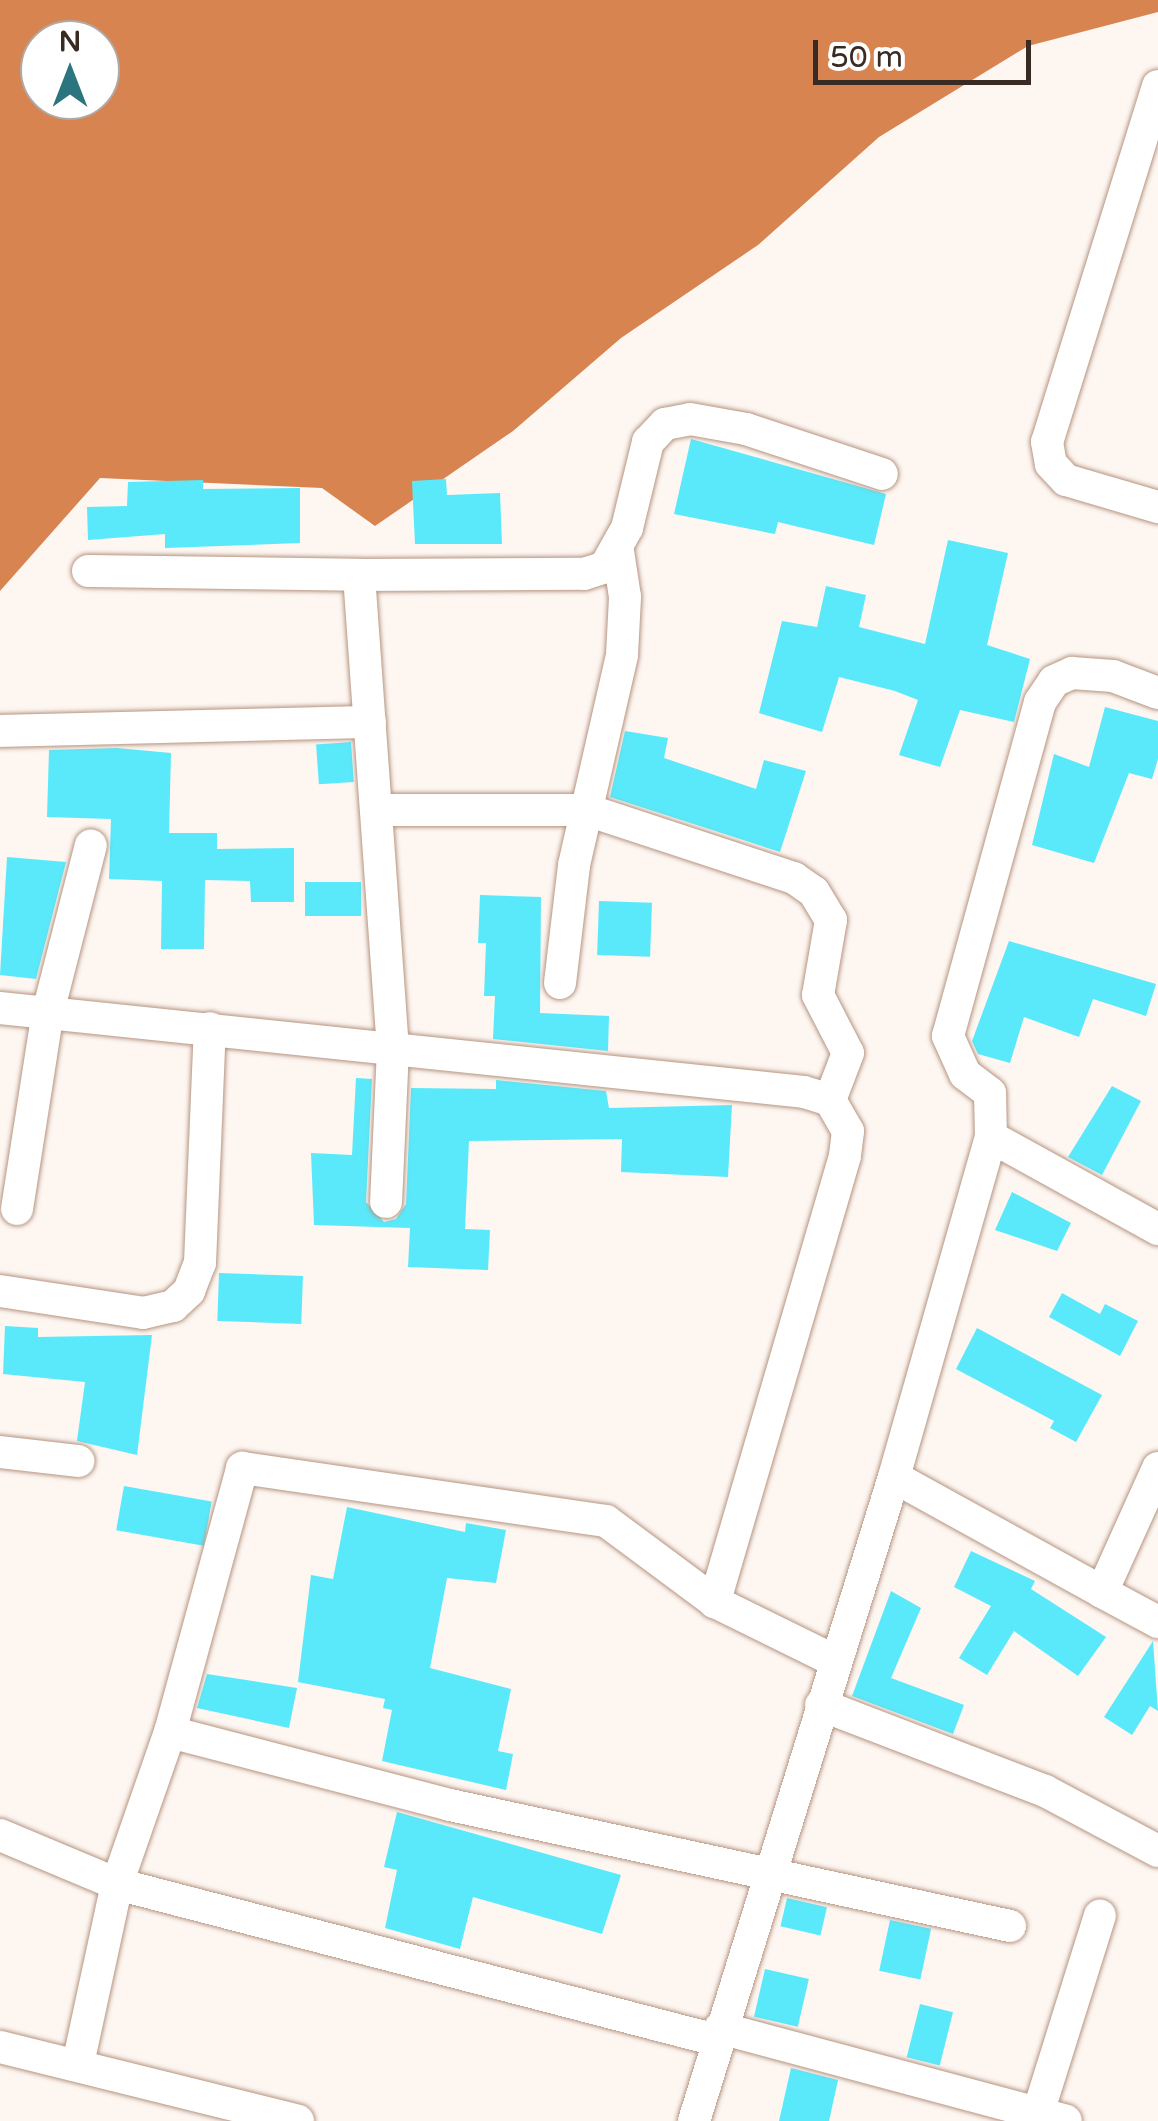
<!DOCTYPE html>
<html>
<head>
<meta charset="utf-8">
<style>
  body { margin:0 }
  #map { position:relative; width:1158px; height:2121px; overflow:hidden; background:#fdf6f1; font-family:"Varela Round",sans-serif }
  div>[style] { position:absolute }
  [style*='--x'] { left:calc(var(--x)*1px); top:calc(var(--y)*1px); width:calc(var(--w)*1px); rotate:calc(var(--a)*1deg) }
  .water>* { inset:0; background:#d78450 }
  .building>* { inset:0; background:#5ae9fa; transform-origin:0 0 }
  .roads { filter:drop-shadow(0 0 2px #b69480) drop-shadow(0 0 2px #b69480) }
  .street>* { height:32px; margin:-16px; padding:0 16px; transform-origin:16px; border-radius:16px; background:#fff }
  span { translate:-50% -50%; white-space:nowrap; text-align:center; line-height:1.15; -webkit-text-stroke:8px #fff; paint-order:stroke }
  .north { position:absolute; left:20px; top:20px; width:100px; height:100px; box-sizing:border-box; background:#fff; border:2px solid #b0aaa7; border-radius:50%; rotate:0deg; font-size:28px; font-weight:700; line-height:40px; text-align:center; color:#392b23 }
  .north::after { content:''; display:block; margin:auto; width:35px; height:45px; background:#2d757e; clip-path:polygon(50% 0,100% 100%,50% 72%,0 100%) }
  .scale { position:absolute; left:813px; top:40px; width:218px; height:45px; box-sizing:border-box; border:5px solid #392b23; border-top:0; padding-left:12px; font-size:30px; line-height:35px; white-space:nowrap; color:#392b23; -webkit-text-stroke:8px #fff; paint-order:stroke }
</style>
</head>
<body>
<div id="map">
  <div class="water">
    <div style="clip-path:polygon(evenodd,0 0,1158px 0,1158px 12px,1028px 46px,879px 137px,758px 245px,621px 338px,513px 431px,375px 526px,322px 488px,100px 478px,0 591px,0 0,40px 40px,100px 40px,100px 100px,40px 100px,40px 40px)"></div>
  </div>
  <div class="building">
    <div style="clip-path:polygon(691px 439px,886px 494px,874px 545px,778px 522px,775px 534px,674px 514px)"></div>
    <div style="clip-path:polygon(446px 479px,447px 495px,500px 493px,502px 544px,415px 544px,412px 481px)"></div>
    <div style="clip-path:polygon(203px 480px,203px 489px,300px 488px,300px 543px,165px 548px,165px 534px,88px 540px,87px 507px,127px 506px,128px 482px)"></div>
    <div style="clip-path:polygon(948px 540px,1008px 553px,987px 645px,1030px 659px,1014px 722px,960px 710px,940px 767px,899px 755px,918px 700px,895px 691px,839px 677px,822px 732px,759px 713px,782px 621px,817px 627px,826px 586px,866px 595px,859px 627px,925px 644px)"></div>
    <div style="clip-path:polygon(1105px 707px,1158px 721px,1158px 759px,1152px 779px,1129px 773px,1094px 863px,1032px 845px,1054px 754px,1089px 767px)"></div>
    <div style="clip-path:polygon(625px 731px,668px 738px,664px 758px,756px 789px,764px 760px,806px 771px,780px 852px,610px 797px)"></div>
    <div style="left:351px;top:742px;width:40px;height:35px;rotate:86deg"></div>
    <div style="clip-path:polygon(117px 748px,171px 753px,169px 833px,217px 833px,217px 849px,294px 848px,294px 902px,251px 902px,250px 881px,205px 880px,204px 949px,161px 949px,162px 881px,109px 879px,111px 819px,47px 817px,49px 750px)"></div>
    <div style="clip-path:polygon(7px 857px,66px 862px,36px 979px,0 975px)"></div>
    <div style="left:305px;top:882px;width:56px;height:34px"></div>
    <div style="clip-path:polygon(480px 895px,541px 897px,540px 1013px,609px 1016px,608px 1051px,493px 1039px,495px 996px,484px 996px,486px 943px,478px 943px)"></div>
    <div style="left:599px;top:901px;width:53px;height:54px;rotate:2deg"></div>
    <div style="clip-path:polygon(1009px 941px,1156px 984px,1146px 1016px,1093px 999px,1079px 1037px,1024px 1017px,1010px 1063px,978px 1054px,972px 1041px)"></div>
    <div style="clip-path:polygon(356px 1078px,372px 1079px,366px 1202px,384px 1222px,396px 1219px,406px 1204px,411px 1088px,496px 1089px,496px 1080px,606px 1091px,609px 1108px,732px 1105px,728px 1177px,621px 1172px,622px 1139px,469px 1141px,465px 1229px,490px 1230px,488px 1270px,408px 1267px,410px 1228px,314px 1225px,311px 1153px,352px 1155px)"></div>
    <div style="clip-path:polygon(1112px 1086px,1141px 1101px,1102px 1175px,1068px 1157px)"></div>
    <div style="clip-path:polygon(1012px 1192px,1071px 1223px,1057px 1251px,995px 1230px)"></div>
    <div style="left:219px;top:1273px;width:84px;height:48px;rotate:2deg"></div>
    <div style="clip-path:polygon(1062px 1293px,1100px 1314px,1105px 1304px,1138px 1321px,1120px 1356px,1049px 1317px)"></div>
    <div style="clip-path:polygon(5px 1326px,38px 1328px,38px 1337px,152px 1335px,137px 1455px,77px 1441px,85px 1382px,3px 1374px)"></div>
    <div style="clip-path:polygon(977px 1328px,1102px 1395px,1076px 1442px,1050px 1428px,1054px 1421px,956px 1369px)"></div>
    <div style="left:124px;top:1486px;width:89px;height:45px;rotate:10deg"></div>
    <div style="clip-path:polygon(347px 1507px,465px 1532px,466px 1523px,506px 1530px,496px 1583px,447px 1578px,430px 1668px,511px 1689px,498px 1751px,513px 1754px,506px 1790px,382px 1761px,392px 1710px,383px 1708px,385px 1699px,298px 1682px,311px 1575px,333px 1579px)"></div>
    <div style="clip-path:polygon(971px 1551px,1035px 1581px,1031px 1589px,1106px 1637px,1078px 1676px,1014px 1631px,987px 1675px,959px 1658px,991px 1606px,954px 1587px)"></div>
    <div style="clip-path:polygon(891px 1591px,921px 1608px,891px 1678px,964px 1705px,953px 1734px,852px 1696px)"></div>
    <div style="clip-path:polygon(1153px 1641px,1158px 1711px,1150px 1706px,1132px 1735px,1104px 1717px)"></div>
    <div style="clip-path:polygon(207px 1674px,297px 1688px,289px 1728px,197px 1708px)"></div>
    <div style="clip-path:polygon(397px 1812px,621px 1875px,602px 1934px,473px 1897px,460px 1949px,385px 1928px,397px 1870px,384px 1867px)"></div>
    <div style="left:787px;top:1898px;width:41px;height:29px;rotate:13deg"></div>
    <div style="left:890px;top:1920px;width:42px;height:52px;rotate:12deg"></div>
    <div style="left:765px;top:1969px;width:45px;height:49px;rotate:13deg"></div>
    <div style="left:920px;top:2004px;width:34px;height:55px;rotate:14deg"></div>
    <div style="clip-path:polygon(791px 2068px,838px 2080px,829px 2121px,779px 2121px)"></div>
  </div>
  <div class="roads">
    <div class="street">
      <div style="--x:1158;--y:86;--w:373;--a:107.3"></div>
      <div style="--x:1047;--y:442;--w:22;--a:80"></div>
      <div style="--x:1051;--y:464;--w:22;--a:47"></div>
      <div style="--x:1066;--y:480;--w:96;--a:16.4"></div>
      <div style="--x:88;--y:571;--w:271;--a:0.8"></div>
      <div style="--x:359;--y:575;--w:475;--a:85.9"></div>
      <div style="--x:393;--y:1049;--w:153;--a:92.6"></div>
      <div style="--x:359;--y:575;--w:225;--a:-0.3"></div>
      <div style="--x:584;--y:574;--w:22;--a:-18"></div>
      <div style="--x:605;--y:567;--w:45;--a:-60.6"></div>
      <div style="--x:627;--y:528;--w:89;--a:-76.3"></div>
      <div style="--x:648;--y:442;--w:25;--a:-47"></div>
      <div style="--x:665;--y:424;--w:25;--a:-11"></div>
      <div style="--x:690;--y:419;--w:57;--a:10.1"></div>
      <div style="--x:746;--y:429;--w:143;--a:18.3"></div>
      <div style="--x:0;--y:731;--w:370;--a:-1.4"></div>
      <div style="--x:376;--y:810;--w:211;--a:0"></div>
      <div style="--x:587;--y:810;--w:218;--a:18.2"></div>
      <div style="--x:794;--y:878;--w:24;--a:35"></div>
      <div style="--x:814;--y:892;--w:33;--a:59"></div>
      <div style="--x:831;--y:920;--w:76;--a:99.8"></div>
      <div style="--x:818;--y:995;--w:65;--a:62.7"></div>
      <div style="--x:848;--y:1053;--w:50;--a:111"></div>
      <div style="--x:560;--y:983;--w:119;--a:-83.2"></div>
      <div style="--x:574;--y:865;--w:215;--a:-77.1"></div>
      <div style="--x:622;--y:655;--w:58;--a:-87"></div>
      <div style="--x:625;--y:597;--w:47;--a:-98.7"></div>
      <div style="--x:0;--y:1008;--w:808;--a:5.96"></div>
      <div style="--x:804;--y:1092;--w:27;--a:17"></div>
      <div style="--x:830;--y:1100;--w:36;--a:60"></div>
      <div style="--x:848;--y:1131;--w:25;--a:97"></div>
      <div style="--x:845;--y:1156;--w:465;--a:106.3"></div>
      <div style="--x:715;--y:1602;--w:134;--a:26.2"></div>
      <div style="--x:991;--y:1137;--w:191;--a:28.9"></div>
      <div style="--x:17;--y:1209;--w:199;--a:-81.1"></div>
      <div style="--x:48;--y:1012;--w:172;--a:-75.6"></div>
      <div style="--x:0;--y:1291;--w:145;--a:8.7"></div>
      <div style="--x:143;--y:1313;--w:31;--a:-13"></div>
      <div style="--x:173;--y:1306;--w:22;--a:-43"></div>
      <div style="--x:189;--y:1291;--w:30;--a:-69"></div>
      <div style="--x:200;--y:1263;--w:235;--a:-87.6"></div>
      <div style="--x:0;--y:1452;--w:79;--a:6.6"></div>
      <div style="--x:894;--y:1477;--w:354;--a:-74.1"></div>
      <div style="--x:991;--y:1137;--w:44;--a:-91.3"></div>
      <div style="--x:990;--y:1093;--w:31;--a:-143"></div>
      <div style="--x:965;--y:1074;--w:42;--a:-114.1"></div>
      <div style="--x:948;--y:1036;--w:346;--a:-74.6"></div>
      <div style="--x:1040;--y:702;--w:25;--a:-56"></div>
      <div style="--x:1054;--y:681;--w:20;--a:-24"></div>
      <div style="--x:1072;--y:673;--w:41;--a:4.2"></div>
      <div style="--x:1113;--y:676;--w:48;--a:20.7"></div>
      <div style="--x:1102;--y:1592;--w:64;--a:28.2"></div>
      <div style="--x:821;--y:1705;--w:240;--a:21"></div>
      <div style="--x:1045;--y:1791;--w:128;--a:28"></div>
      <div style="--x:170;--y:1732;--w:289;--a:14.6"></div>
      <div style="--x:450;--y:1805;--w:573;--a:12.19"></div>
      <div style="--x:0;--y:1835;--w:127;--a:22.7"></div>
      <div style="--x:117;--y:1884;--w:619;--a:14.6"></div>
      <div style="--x:720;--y:2028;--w:358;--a:15"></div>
      <div style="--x:0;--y:2047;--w:307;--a:13.9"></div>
      <div style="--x:78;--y:2064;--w:184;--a:-77.8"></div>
      <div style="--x:117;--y:1884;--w:161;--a:-70.8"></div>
      <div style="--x:170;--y:1732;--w:274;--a:-74.7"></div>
      <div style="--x:242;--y:1468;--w:368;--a:8.3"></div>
      <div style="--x:606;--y:1521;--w:136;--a:36.6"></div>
      <div style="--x:1038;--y:2113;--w:207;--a:-72.6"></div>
      <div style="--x:694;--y:2121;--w:674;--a:-72.75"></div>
      <div style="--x:894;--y:1477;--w:238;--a:28.9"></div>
      <div style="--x:1102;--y:1592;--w:136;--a:-65.7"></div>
    </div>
  </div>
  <div class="north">N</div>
  <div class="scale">50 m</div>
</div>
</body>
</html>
